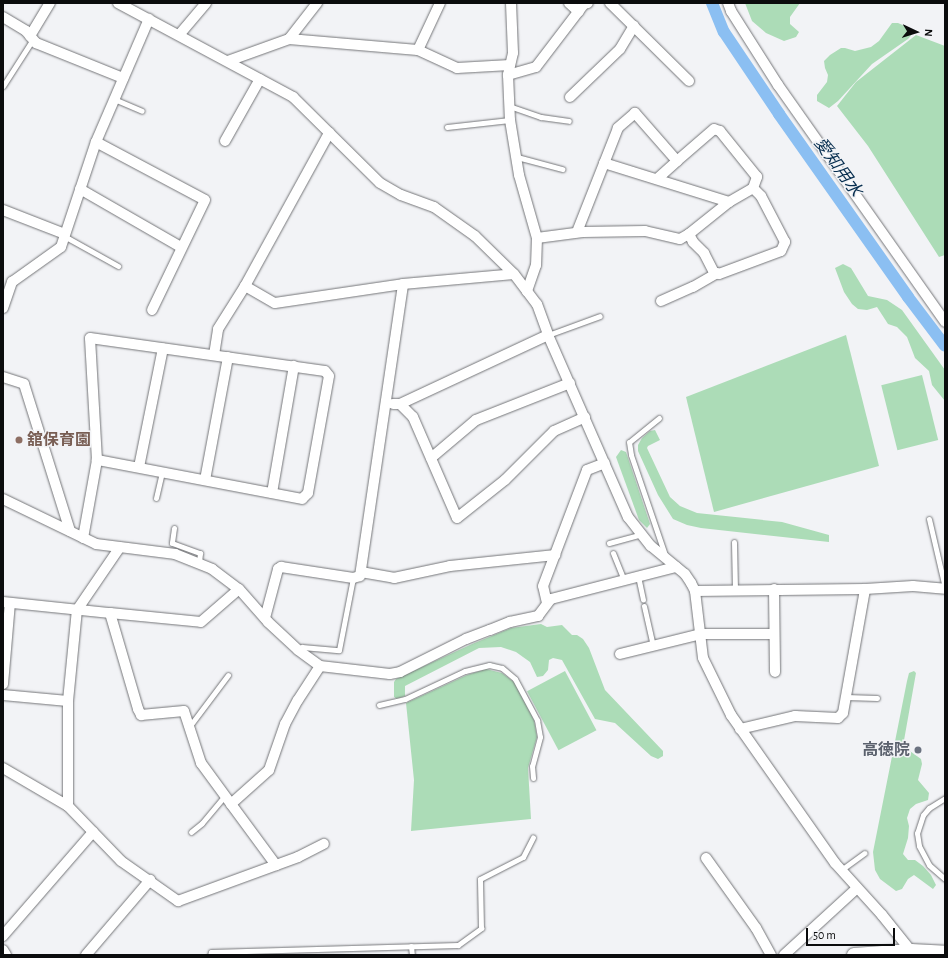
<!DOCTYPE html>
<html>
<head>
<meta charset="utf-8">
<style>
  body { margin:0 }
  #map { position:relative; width:948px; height:958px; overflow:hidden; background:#f2f3f6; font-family:"Alegreya Sans","Noto Sans JP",sans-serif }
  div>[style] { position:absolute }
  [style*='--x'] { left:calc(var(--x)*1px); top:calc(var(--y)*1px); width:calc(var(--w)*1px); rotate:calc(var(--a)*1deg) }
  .green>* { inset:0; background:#acdcb7; transform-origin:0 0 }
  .canal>* { height:12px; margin:-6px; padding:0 6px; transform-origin:6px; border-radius:6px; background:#8bbff2 }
  .roads { filter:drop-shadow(0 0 1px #747578) drop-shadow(0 0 1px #747578) }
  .lane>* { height:5px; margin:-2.5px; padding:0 2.5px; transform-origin:2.5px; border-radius:2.5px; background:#fff }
  .street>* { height:10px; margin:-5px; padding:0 5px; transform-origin:5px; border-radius:5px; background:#fff }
  .secondary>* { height:14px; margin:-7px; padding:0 7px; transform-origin:7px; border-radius:7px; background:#fff }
  .dots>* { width:11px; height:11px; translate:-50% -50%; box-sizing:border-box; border:2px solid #f2f3f6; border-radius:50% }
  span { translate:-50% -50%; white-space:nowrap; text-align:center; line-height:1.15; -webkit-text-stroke:3px #f2f3f6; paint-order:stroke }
  .education-label { font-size:16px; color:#785e54; font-weight:700 }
  .left { translate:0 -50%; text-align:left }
  .worship-label { font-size:16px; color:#5b616d; font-weight:700 }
  .right { translate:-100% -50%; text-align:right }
  .water-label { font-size:17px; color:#072e4f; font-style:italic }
  .frame { position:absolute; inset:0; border:4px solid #0b0c0d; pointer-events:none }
  .north { position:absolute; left:896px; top:12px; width:40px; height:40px; -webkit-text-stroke:3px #f2f3f6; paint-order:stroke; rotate:94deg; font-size:11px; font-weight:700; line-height:16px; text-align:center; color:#0b0c0d }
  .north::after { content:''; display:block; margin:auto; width:14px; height:18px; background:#0b0c0d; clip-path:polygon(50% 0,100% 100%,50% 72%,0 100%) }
  .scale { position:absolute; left:806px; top:928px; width:89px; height:18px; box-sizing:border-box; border:2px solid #0b0c0d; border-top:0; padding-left:5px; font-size:12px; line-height:14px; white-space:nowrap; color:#0b0c0d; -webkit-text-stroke:3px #f2f3f6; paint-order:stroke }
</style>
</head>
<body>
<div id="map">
  <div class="green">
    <div style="clip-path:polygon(745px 3px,800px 3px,790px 17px,790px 24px,799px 32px,796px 37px,784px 41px,766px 33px,752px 21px)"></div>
    <div style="clip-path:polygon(892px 23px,898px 23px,907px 27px,913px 33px,908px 39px,872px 64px,838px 101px,829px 108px,817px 101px,817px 95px,827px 82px,828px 75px,825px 68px,824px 61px,830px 55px,841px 48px,845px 48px,855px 51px,871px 47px,879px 41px)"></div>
    <div style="clip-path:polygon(916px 35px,945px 46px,945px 255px,939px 257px,868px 146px,837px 106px,856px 82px)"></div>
    <div style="clip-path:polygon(843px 264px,851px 268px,868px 296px,887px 300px,902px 310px,945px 370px,945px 401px,932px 385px,929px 371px,915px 358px,907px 337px,897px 327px,888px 324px,877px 307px,867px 310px,858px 309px,852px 304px,844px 292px,835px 268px)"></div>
    <div style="clip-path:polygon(846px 335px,879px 466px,714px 512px,686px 397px)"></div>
    <div style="left:922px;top:375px;width:67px;height:42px;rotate:76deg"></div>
    <div style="clip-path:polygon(655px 430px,660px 440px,648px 446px,647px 448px,670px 497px,680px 506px,697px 513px,782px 522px,829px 535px,829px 542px,701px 528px,687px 525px,673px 519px,658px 495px,638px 451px,638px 445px,642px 438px,650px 431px)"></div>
    <div style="clip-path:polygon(621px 450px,626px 452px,650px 524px,647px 528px,639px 520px,616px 457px)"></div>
    <div style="clip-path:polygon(541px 624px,547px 627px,562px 625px,572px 635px,577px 635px,583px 639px,589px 648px,605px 690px,663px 751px,663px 756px,658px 759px,651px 756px,615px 723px,595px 719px,562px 660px,553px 658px,549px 660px,548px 670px,543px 676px,537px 677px,530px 662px,516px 652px,501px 647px,479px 648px,405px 686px,405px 696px,397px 699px,394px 697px,394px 682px,396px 679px,472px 644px,511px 628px)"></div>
    <div style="clip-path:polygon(486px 669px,502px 673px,514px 682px,534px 720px,537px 737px,528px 768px,531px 819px,411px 831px,414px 780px,406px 703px,467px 675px)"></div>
    <div style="left:565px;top:671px;width:67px;height:43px;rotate:62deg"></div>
    <div style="clip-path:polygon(914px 671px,916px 673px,903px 746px,921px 759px,922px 764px,918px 780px,929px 793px,928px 800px,916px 804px,910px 809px,907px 818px,909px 826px,908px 838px,903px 854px,908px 860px,915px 860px,923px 866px,931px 875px,936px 885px,933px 889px,914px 875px,908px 879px,902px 889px,896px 891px,880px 879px,875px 870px,873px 852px,907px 681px,909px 673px)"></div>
  </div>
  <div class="canal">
    <div style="--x:712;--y:3;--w:31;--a:68"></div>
    <div style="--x:724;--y:32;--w:99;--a:56.1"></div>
    <div style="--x:779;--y:114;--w:224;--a:54.8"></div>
    <div style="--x:908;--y:297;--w:61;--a:52.9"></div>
  </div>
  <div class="roads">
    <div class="lane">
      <div style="--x:3;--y:86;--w:56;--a:-57.4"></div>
      <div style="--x:114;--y:99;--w:30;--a:23"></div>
      <div style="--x:509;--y:106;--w:34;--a:19"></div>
      <div style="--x:541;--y:117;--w:28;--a:8"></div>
      <div style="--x:447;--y:127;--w:63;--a:-6.3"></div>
      <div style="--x:517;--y:157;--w:47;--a:14.9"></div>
      <div style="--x:64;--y:236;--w:62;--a:29.1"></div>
      <div style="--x:548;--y:335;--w:55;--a:-20.1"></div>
      <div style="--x:659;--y:418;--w:38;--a:141"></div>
      <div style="--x:629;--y:442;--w:13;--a:81"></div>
      <div style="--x:631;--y:455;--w:106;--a:71.2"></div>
      <div style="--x:156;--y:498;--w:27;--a:-77"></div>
      <div style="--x:929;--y:519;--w:71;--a:76.9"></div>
      <div style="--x:174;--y:528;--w:15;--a:98"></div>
      <div style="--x:172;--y:543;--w:30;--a:20"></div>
      <div style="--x:200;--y:553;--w:10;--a:96"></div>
      <div style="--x:734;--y:542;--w:48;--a:88.8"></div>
      <div style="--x:609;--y:543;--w:34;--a:-15"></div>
      <div style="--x:613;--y:553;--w:29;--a:68"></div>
      <div style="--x:638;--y:576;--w:24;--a:78"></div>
      <div style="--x:644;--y:606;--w:41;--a:77.3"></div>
      <div style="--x:298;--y:650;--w:5;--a:-37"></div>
      <div style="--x:302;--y:647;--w:37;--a:5"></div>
      <div style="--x:339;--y:650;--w:73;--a:-79"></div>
      <div style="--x:846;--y:697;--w:31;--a:2"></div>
      <div style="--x:379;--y:705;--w:27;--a:-13"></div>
      <div style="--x:405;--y:699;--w:66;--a:-25"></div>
      <div style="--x:465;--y:671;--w:25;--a:-14"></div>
      <div style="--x:489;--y:665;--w:13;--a:13"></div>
      <div style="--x:502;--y:668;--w:17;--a:40"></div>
      <div style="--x:515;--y:679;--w:47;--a:61.8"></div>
      <div style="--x:537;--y:720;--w:17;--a:80"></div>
      <div style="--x:540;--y:737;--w:30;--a:105"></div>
      <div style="--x:532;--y:766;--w:12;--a:85"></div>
      <div style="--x:189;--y:727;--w:65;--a:-53.1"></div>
      <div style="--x:945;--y:798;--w:19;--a:148"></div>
      <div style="--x:929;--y:808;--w:9;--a:131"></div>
      <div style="--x:923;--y:815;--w:19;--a:108"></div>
      <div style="--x:917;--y:833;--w:13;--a:81"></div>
      <div style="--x:919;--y:846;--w:21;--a:62"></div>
      <div style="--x:929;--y:865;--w:21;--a:41"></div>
      <div style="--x:191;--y:832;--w:14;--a:-39"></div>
      <div style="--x:202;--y:823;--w:35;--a:-50"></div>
      <div style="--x:841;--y:870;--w:29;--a:-36"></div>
      <div style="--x:411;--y:946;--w:9;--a:84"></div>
      <div style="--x:210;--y:955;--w:3;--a:-72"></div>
      <div style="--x:211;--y:952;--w:247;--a:-1.6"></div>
      <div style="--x:458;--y:945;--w:29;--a:-36"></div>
      <div style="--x:481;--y:928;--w:49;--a:-91.2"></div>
      <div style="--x:480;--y:879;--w:48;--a:-27.1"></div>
      <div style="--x:523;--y:857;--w:22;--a:-63"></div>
    </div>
    <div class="street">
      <div style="--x:118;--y:3;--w:199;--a:28.2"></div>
      <div style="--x:293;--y:97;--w:122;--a:44.7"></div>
      <div style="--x:380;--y:183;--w:24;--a:30"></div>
      <div style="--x:401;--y:195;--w:35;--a:20"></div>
      <div style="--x:434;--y:207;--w:50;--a:35.3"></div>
      <div style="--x:475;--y:236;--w:54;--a:44.3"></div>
      <div style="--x:514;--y:274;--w:38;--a:53"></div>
      <div style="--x:537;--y:304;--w:33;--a:70"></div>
      <div style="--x:548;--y:335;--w:199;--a:66.3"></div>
      <div style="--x:628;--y:517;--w:37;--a:52"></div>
      <div style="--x:651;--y:546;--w:44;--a:39.5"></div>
      <div style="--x:685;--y:574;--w:11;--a:56"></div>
      <div style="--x:691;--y:583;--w:9;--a:63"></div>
      <div style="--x:695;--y:591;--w:67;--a:83.2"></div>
      <div style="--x:703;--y:658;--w:64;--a:63.8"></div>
      <div style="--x:731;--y:715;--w:181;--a:54.9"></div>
      <div style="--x:835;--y:863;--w:70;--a:47.9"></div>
      <div style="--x:882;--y:915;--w:46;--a:51.1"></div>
      <div style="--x:440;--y:3;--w:52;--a:115.1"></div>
      <div style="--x:418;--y:50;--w:43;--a:24.8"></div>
      <div style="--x:457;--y:68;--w:53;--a:-3.2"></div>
      <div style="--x:511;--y:3;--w:50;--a:87.7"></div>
      <div style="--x:513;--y:53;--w:23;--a:103"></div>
      <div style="--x:508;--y:75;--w:45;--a:87.5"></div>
      <div style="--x:510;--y:120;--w:56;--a:80.7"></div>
      <div style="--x:519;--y:175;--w:66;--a:74.1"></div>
      <div style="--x:537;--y:238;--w:27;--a:92"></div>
      <div style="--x:536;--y:265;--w:28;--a:109"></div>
      <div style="--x:569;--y:3;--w:13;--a:42"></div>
      <div style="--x:610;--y:3;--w:111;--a:44.6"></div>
      <div style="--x:728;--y:3;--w:9;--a:69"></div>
      <div style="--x:731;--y:11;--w:88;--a:57.6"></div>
      <div style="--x:778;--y:85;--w:290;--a:54.8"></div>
      <div style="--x:3;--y:17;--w:27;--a:31"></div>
      <div style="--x:26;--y:31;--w:16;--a:50"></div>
      <div style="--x:36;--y:43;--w:94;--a:21.9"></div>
      <div style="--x:179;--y:35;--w:42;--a:-49.8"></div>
      <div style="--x:30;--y:36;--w:39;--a:-59"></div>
      <div style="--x:289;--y:39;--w:46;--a:-52.1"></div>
      <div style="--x:228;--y:61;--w:65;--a:-19.8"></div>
      <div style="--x:289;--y:39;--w:129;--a:4.9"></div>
      <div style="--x:508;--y:75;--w:29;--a:-16"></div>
      <div style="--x:536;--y:67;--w:79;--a:-52.7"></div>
      <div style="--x:584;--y:4;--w:4;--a:-14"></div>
      <div style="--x:570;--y:97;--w:69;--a:-43.8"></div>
      <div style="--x:620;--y:49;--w:27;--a:-59"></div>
      <div style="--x:225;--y:141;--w:71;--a:-60.6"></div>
      <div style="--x:96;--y:142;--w:123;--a:28"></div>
      <div style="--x:205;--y:200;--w:122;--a:115.7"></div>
      <div style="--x:604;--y:163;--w:131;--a:17.3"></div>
      <div style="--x:657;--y:179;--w:27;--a:-42"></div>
      <div style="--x:80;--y:189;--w:116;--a:29.9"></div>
      <div style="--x:3;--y:210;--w:66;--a:21.2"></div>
      <div style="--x:689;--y:234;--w:51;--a:-38.7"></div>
      <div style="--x:729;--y:202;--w:28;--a:-30"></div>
      <div style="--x:537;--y:238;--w:46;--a:-7.4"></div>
      <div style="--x:583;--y:232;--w:62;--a:-0.9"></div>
      <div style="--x:645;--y:231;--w:36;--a:13"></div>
      <div style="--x:680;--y:239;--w:10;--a:-29"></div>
      <div style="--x:689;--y:234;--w:9;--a:63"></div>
      <div style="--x:693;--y:242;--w:16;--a:45"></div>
      <div style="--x:704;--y:253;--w:22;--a:63"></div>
      <div style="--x:714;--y:273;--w:5;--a:11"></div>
      <div style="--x:719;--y:274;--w:66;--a:-20.4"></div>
      <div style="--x:781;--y:251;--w:10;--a:-66"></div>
      <div style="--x:785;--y:242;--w:52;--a:-117.6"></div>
      <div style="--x:761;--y:196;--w:11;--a:-135"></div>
      <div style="--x:753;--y:188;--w:12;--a:-70"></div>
      <div style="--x:757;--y:177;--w:59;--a:-128.8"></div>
      <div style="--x:720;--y:131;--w:6;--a:-162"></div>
      <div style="--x:714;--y:129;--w:49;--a:139.1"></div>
      <div style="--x:677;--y:161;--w:64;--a:-131.2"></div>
      <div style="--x:635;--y:113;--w:23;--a:139"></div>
      <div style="--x:618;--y:128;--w:112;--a:111.5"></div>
      <div style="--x:245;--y:286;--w:34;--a:30"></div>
      <div style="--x:275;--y:303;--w:129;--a:-8.4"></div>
      <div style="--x:403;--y:284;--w:111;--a:-5.1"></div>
      <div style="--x:661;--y:301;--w:35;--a:-24"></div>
      <div style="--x:693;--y:287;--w:28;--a:-30"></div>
      <div style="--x:3;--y:308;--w:28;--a:-71"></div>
      <div style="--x:12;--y:282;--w:60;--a:-35.5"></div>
      <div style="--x:61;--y:247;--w:111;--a:-71.6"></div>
      <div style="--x:96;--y:142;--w:134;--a:-66.7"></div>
      <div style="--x:214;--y:355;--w:26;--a:-81"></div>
      <div style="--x:218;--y:329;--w:51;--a:-57.9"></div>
      <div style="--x:245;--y:286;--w:175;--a:-61.2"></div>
      <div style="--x:3;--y:377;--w:22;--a:18"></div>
      <div style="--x:24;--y:384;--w:154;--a:72.6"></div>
      <div style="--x:393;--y:404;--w:7;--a:0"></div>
      <div style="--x:400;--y:404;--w:163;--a:-25"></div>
      <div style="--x:400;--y:404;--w:18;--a:45"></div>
      <div style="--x:413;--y:417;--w:110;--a:66.5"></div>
      <div style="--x:457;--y:518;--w:61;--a:-38.4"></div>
      <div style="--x:505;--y:480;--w:69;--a:-45"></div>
      <div style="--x:554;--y:431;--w:34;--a:-24"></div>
      <div style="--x:431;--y:458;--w:59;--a:-40.2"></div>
      <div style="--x:476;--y:420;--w:101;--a:-21.5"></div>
      <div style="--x:139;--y:467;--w:121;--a:-78.6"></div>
      <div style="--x:205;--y:480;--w:125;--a:-79.4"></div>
      <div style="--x:272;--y:493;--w:129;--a:-80.2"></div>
      <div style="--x:3;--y:499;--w:103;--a:25.8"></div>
      <div style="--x:96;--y:544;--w:80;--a:7.2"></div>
      <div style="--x:175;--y:554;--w:40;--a:22"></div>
      <div style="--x:212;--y:569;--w:34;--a:37"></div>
      <div style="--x:239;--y:589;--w:44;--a:48.7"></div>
      <div style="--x:268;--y:622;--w:41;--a:43"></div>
      <div style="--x:298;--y:650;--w:27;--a:36"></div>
      <div style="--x:320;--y:666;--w:70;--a:6.5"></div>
      <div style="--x:390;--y:674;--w:10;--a:-11"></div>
      <div style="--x:400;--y:672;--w:74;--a:-26.6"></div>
      <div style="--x:466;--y:639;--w:26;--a:-21"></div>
      <div style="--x:490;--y:630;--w:22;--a:-22"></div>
      <div style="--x:510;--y:622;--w:29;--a:-12"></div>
      <div style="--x:538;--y:616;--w:21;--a:-53"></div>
      <div style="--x:551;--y:599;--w:129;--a:-14.4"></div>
      <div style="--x:83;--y:538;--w:79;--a:-79.8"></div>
      <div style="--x:97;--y:460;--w:122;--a:-93.3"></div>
      <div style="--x:90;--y:338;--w:237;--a:8"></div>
      <div style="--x:325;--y:371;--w:6;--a:51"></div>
      <div style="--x:329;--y:376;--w:119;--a:100.2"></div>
      <div style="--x:308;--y:493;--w:8;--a:135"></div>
      <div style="--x:302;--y:499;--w:209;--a:-169.2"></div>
      <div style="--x:361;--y:572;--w:34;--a:10"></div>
      <div style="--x:394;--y:578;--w:57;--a:-12.1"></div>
      <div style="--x:450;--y:566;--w:106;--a:-6"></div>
      <div style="--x:774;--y:589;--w:83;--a:89.3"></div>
      <div style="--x:695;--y:591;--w:170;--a:-0.7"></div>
      <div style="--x:865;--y:589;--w:48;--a:-3.6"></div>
      <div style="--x:913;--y:586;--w:32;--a:5"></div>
      <div style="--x:3;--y:602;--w:108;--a:5.9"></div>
      <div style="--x:110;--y:613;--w:100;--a:73.7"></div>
      <div style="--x:138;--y:709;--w:7;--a:63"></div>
      <div style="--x:141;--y:715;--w:43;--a:-5.3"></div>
      <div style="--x:184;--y:711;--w:55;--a:71.9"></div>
      <div style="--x:201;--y:763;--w:51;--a:53.8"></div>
      <div style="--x:231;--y:804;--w:51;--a:-41.8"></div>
      <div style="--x:269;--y:770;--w:49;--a:-70.8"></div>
      <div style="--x:285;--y:724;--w:27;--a:-62"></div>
      <div style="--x:298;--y:700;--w:40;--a:-57.1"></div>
      <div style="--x:547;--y:603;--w:17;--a:-103"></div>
      <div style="--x:543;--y:586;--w:124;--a:-69.2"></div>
      <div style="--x:587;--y:470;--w:19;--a:-21"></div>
      <div style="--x:110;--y:613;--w:91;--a:5.6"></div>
      <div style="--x:201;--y:622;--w:50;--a:-41"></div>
      <div style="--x:265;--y:618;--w:51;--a:-75.1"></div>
      <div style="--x:278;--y:569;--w:4;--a:-34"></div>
      <div style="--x:281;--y:567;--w:73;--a:8.7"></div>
      <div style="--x:353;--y:578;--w:7;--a:-16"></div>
      <div style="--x:360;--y:576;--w:295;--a:-81.6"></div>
      <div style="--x:620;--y:654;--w:83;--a:-13.9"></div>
      <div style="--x:701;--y:634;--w:73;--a:0"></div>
      <div style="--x:3;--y:684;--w:81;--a:-85.1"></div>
      <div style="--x:3;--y:695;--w:65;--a:5.3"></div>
      <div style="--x:740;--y:729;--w:57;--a:-13.3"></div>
      <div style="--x:795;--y:716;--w:43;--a:2.7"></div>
      <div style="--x:838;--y:718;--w:7;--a:-45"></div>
      <div style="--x:843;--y:713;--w:126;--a:-79.9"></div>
      <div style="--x:3;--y:768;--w:75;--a:30.3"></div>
      <div style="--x:68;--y:806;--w:36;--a:46"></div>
      <div style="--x:93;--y:832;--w:138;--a:130.9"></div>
      <div style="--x:231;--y:804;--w:76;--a:53.6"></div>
      <div style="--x:68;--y:806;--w:105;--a:-90"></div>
      <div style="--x:68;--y:701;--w:91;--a:-84.4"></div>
      <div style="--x:77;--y:610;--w:76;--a:-55.7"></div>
      <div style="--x:93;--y:832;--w:40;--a:46"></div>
      <div style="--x:121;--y:861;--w:70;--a:35.1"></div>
      <div style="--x:178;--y:901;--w:128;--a:-20.1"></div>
      <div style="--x:298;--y:857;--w:29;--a:-27"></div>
      <div style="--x:706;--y:858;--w:86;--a:54.5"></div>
      <div style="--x:756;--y:928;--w:31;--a:61"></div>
      <div style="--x:3;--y:950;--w:6;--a:59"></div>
      <div style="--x:86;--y:955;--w:99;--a:-49.5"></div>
      <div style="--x:784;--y:955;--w:99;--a:-42.5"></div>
    </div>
    <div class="secondary">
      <div style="--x:854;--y:955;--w:57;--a:-4"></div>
      <div style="--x:911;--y:951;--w:34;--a:3"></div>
    </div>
  </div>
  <div class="dots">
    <div style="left:19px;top:440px;background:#8d6e63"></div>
    <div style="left:918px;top:750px;background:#6b7280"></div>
  </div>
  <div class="education-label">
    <span class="left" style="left:27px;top:440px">舘保育園</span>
  </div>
  <div class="worship-label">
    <span class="right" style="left:910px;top:750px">高徳院</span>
  </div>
  <div class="water-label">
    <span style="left:838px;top:167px;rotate:54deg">愛知用水</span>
  </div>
  <div class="frame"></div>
  <div class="north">N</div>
  <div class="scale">50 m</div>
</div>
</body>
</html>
